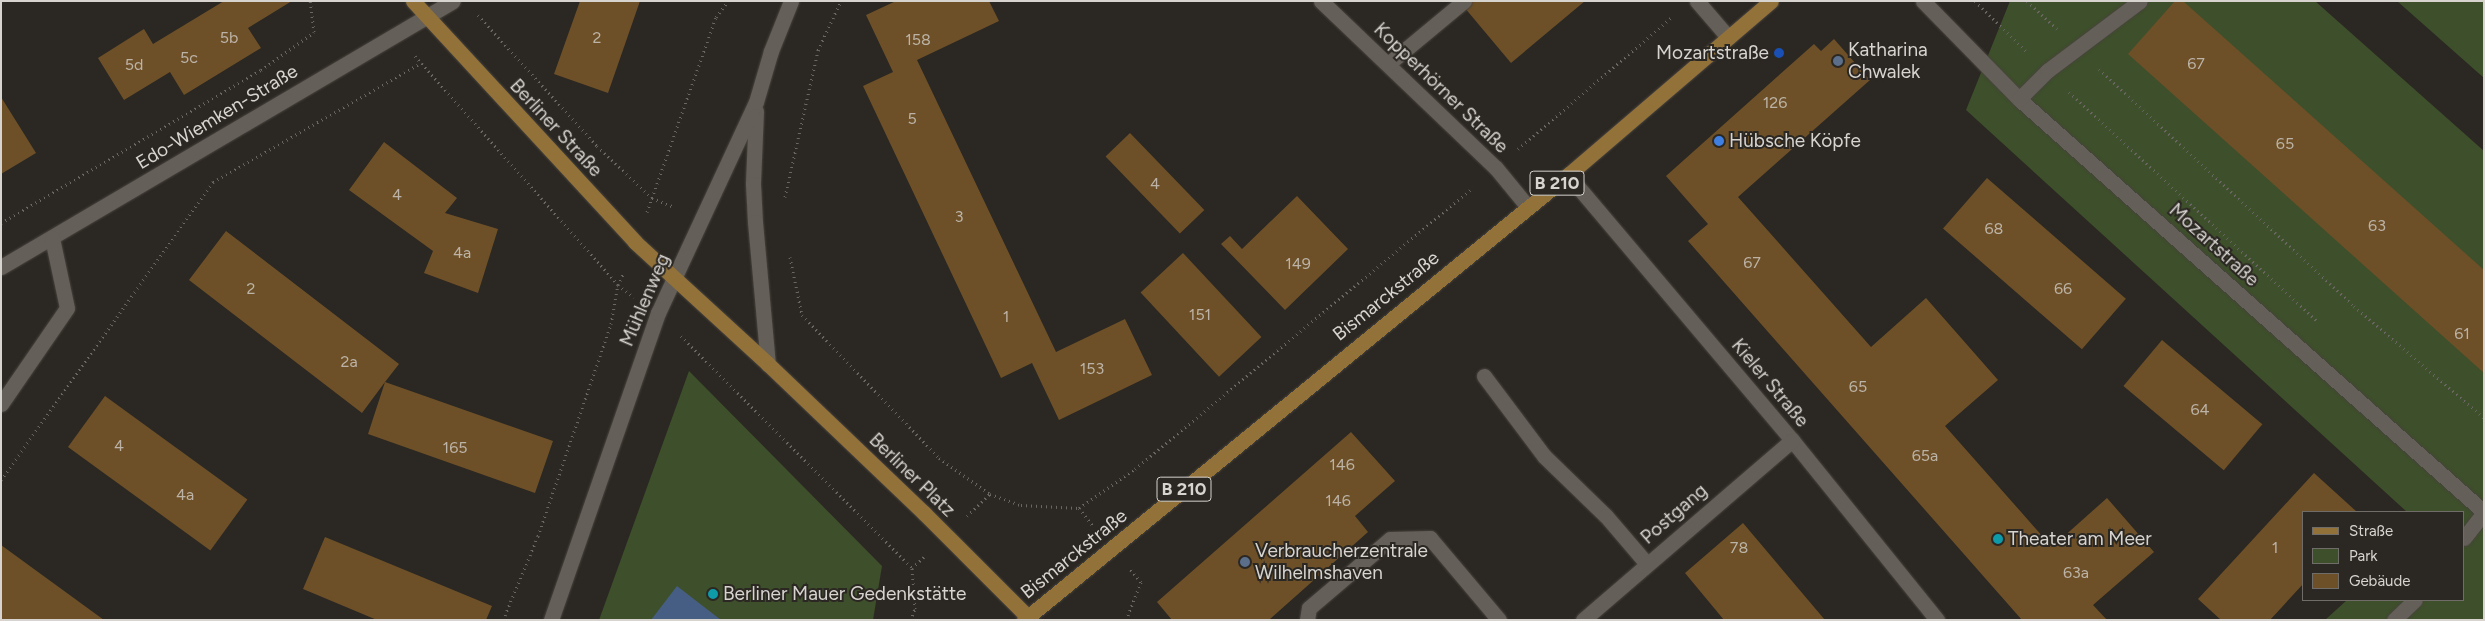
<!DOCTYPE html>
<html>
<head>
<meta charset="utf-8">
<style>
  body { margin:0 }
  #map { position:relative; width:2485px; height:621px; overflow:hidden; background:#2b2722; font-family:Figtree,sans-serif }
  div>[style] { position:absolute }
  [style*='--x'] { left:calc(var(--x)*1px); top:calc(var(--y)*1px); width:calc(var(--w)*1px); rotate:calc(var(--a)*1deg) }
  .green>* { inset:0; background:#3e4f2b }
  .water>* { inset:0; background:#465e84 }
  .building>* { inset:0; background:#6d5028; transform-origin:0 0 }
  .path>* { height:3px; margin-top:-1.5px; transform-origin:0; background:repeating-linear-gradient(90deg,#6a6661 0 1px,transparent 0 5px) }
  .roads { filter:drop-shadow(0 0 1px #47433e) drop-shadow(0 0 1px #47433e) }
  .minor>* { height:15px; margin:-7.5px; padding:0 7.5px; transform-origin:7.5px; border-radius:7.5px; background:#645f58 }
  .major>* { height:15px; margin:-7.5px; padding:0 7.5px; transform-origin:7.5px; border-radius:7.5px; background:#93723a }
  .dots>* { width:14px; height:14px; translate:-50% -50%; box-sizing:border-box; border:2px solid #2b2722; border-radius:50% }
  span { translate:-50% -50%; white-space:nowrap; text-align:center; line-height:1.15; -webkit-text-stroke:4px #2b2722; paint-order:stroke }
  .number-label { font-size:16px; color:#bcb3a6 }
  .number-label span { -webkit-text-stroke-width:0 }
  .shield-label span { padding:1px 4px; background:#2b2722; border:1px solid; border-radius:4px; -webkit-text-stroke-width:0 }
  .shield-label { font-size:18px; color:#d7d4d0; font-weight:700 }
  .poi-label { font-size:19px; color:#d7d4d0 }
  .left { translate:0 -50%; text-align:left }
  .right { translate:-100% -50%; text-align:right }
  .street-label { font-size:19px; color:#d7d4d0 }
  .frame { position:absolute; inset:0; border:2px solid #d7d4d0; pointer-events:none }
  .legend { position:absolute; left:2302px; top:511px; width:162px; height:90px; box-sizing:border-box; background:#2b2722; border:1px solid #706c68; margin:0; padding:6px 9px; list-style:none; font-size:15px; color:#d7d4d0 }
  .legend li { display:flex; align-items:center; gap:10px; height:25px }
  .legend b { width:25px; border:1px solid #706c68 }
</style>
</head>
<body>
<div id="map">
  <div class="green">
    <div style="clip-path:polygon(2010px 1px,2315px 1px,2484px 151px,2484px 620px,2325px 620px,2347px 600px,2464px 600px,2464px 512px,2407px 512px,1966px 110px)"></div>
    <div style="clip-path:polygon(2397px 1px,2484px 1px,2484px 78px)"></div>
    <div style="clip-path:polygon(689px 371px,882px 566px,873px 620px,599px 620px)"></div>
  </div>
  <div class="water">
    <div style="clip-path:polygon(677px 586px,721px 620px,651px 620px)"></div>
  </div>
  <div class="building">
    <div style="clip-path:polygon(224px 1px,292px 1px,248px 28px,261px 48px,184px 95px,170px 72px,124px 100px,98px 58px,144px 29px,153px 44px)"></div>
    <div style="clip-path:polygon(580px 1px,640px 1px,608px 93px,554px 74px)"></div>
    <div style="clip-path:polygon(896px 1px,989px 1px,999px 21px,917px 60px,1056px 352px,1125px 319px,1152px 375px,1059px 420px,1032px 363px,1001px 378px,863px 86px,893px 72px,866px 15px)"></div>
    <div style="clip-path:polygon(1459px 1px,1585px 1px,1511px 63px)"></div>
    <div style="clip-path:polygon(2175px 1px,2183px 1px,2484px 270px,2484px 373px,2128px 54px)"></div>
    <div style="clip-path:polygon(1834px 39px,1870px 80px,1738px 197px,1871px 347px,1926px 298px,1998px 380px,1945px 426px,2052px 547px,2107px 498px,2154px 552px,2093px 605px,2107px 620px,2022px 620px,1688px 241px,1708px 224px,1666px 176px,1814px 44px,1821px 51px)"></div>
    <div style="clip-path:polygon(1px 97px,36px 153px,1px 174px)"></div>
    <div style="left:1130px;top:133px;width:107px;height:34px;rotate:46deg"></div>
    <div style="clip-path:polygon(384px 142px,457px 198px,445px 213px,498px 229px,478px 293px,424px 273px,433px 251px,349px 190px)"></div>
    <div style="left:1987px;top:178px;width:184px;height:67px;rotate:41deg"></div>
    <div style="clip-path:polygon(1297px 196px,1348px 249px,1285px 310px,1221px 244px,1230px 236px,1242px 249px)"></div>
    <div style="clip-path:polygon(226px 231px,399px 364px,385px 382px,553px 441px,535px 493px,368px 434px,385px 382px,362px 413px,189px 280px)"></div>
    <div style="left:1183px;top:253px;width:115px;height:58px;rotate:47deg"></div>
    <div style="left:2162px;top:340px;width:131px;height:60px;rotate:40deg"></div>
    <div style="left:105px;top:396px;width:176px;height:63px;rotate:36deg"></div>
    <div style="clip-path:polygon(1351px 432px,1395px 481px,1355px 516px,1368px 532px,1269px 620px,1172px 620px,1157px 602px)"></div>
    <div style="clip-path:polygon(2314px 473px,2357px 512px,2304px 512px,2304px 583px,2270px 620px,2221px 620px,2198px 599px)"></div>
    <div style="clip-path:polygon(1743px 523px,1825px 620px,1724px 620px,1685px 573px)"></div>
    <div style="clip-path:polygon(325px 537px,492px 606px,486px 620px,377px 620px,303px 589px)"></div>
    <div style="clip-path:polygon(1px 545px,104px 620px,1px 620px)"></div>
  </div>
  <div class="path">
    <div style="--x:1975;--y:1;--w:71;--a:44.4"></div>
    <div style="--x:2027;--y:1;--w:41;--a:43"></div>
    <div style="--x:478;--y:15;--w:177;--a:47.7"></div>
    <div style="--x:597;--y:146;--w:76;--a:43.4"></div>
    <div style="--x:652;--y:198;--w:24;--a:22"></div>
    <div style="--x:415;--y:56;--w:306;--a:48.4"></div>
    <div style="--x:618;--y:285;--w:20;--a:37"></div>
    <div style="--x:2099;--y:69;--w:348;--a:42.9"></div>
    <div style="--x:2354;--y:306;--w:172;--a:40.7"></div>
    <div style="--x:2069;--y:92;--w:339;--a:42.7"></div>
    <div style="--x:1518;--y:149;--w:204;--a:-40.6"></div>
    <div style="--x:785;--y:197;--w:151;--a:-77.3"></div>
    <div style="--x:818;--y:50;--w:54;--a:-64.9"></div>
    <div style="--x:647;--y:212;--w:207;--a:-70.5"></div>
    <div style="--x:716;--y:17;--w:20;--a:-53"></div>
    <div style="--x:1;--y:223;--w:302;--a:-30.5"></div>
    <div style="--x:261;--y:70;--w:65;--a:-35.6"></div>
    <div style="--x:314;--y:32;--w:31;--a:-97"></div>
    <div style="--x:790;--y:257;--w:59;--a:78.3"></div>
    <div style="--x:802;--y:315;--w:198;--a:46.2"></div>
    <div style="--x:939;--y:458;--w:62;--a:35.2"></div>
    <div style="--x:990;--y:494;--w:33;--a:20"></div>
    <div style="--x:1021;--y:505;--w:58;--a:3"></div>
    <div style="--x:1079;--y:508;--w:24;--a:52"></div>
    <div style="--x:681;--y:336;--w:327;--a:45.1"></div>
    <div style="--x:1;--y:480;--w:366;--a:-54.6"></div>
    <div style="--x:213;--y:182;--w:240;--a:-29.8"></div>
    <div style="--x:1079;--y:508;--w:68;--a:-34.9"></div>
    <div style="--x:1135;--y:469;--w:440;--a:-39.8"></div>
    <div style="--x:967;--y:516;--w:32;--a:-44"></div>
    <div style="--x:503;--y:620;--w:91;--a:-67.4"></div>
    <div style="--x:538;--y:536;--w:224;--a:-71"></div>
    <div style="--x:611;--y:324;--w:40;--a:-80"></div>
    <div style="--x:618;--y:285;--w:14;--a:-65"></div>
    <div style="--x:910;--y:620;--w:12;--a:-66"></div>
    <div style="--x:915;--y:609;--w:41;--a:-94.2"></div>
    <div style="--x:912;--y:568;--w:19;--a:-43"></div>
    <div style="--x:1126;--y:620;--w:41;--a:-68.5"></div>
    <div style="--x:1141;--y:582;--w:17;--a:-130"></div>
  </div>
  <div class="roads">
    <div class="minor">
      <div style="--x:1321;--y:1;--w:242;--a:43.7"></div>
      <div style="--x:1496;--y:168;--w:50;--a:50.6"></div>
      <div style="--x:1697;--y:1;--w:48;--a:49.3"></div>
      <div style="--x:1923;--y:1;--w:137;--a:45.6"></div>
      <div style="--x:2019;--y:99;--w:622;--a:41.61"></div>
      <div style="--x:1388;--y:64;--w:99;--a:-39.7"></div>
      <div style="--x:2019;--y:99;--w:40;--a:-45"></div>
      <div style="--x:2047;--y:71;--w:116;--a:-37"></div>
      <div style="--x:756;--y:111;--w:73;--a:92.4"></div>
      <div style="--x:753;--y:184;--w:38;--a:87"></div>
      <div style="--x:755;--y:222;--w:143;--a:84.8"></div>
      <div style="--x:1568;--y:175;--w:347;--a:49.8"></div>
      <div style="--x:1792;--y:440;--w:231;--a:51.1"></div>
      <div style="--x:1;--y:267;--w:524;--a:-30.48"></div>
      <div style="--x:1484;--y:376;--w:100;--a:53.1"></div>
      <div style="--x:1544;--y:456;--w:86;--a:44.1"></div>
      <div style="--x:1606;--y:516;--w:63;--a:49.5"></div>
      <div style="--x:1;--y:404;--w:116;--a:-55.5"></div>
      <div style="--x:67;--y:308;--w:72;--a:-102.1"></div>
      <div style="--x:2464;--y:538;--w:33;--a:-52"></div>
      <div style="--x:551;--y:620;--w:325;--a:-70.8"></div>
      <div style="--x:658;--y:313;--w:233;--a:-65.1"></div>
      <div style="--x:756;--y:102;--w:53;--a:-73.6"></div>
      <div style="--x:771;--y:51;--w:54;--a:-68.2"></div>
      <div style="--x:1307;--y:620;--w:12;--a:-81"></div>
      <div style="--x:1309;--y:608;--w:106;--a:-40.4"></div>
      <div style="--x:1390;--y:539;--w:40;--a:-1.4"></div>
      <div style="--x:1430;--y:538;--w:107;--a:49.9"></div>
      <div style="--x:1583;--y:620;--w:276;--a:-40.7"></div>
      <div style="--x:2394;--y:620;--w:29;--a:-44"></div>
    </div>
    <div class="major">
      <div style="--x:413;--y:1;--w:328;--a:47.3"></div>
      <div style="--x:635;--y:242;--w:180;--a:42.5"></div>
      <div style="--x:768;--y:364;--w:216;--a:43.7"></div>
      <div style="--x:924;--y:513;--w:151;--a:45"></div>
      <div style="--x:1024;--y:620;--w:703;--a:-39.28"></div>
      <div style="--x:1568;--y:175;--w:267;--a:-40.6"></div>
    </div>
  </div>
  <div class="dots">
    <div style="left:1779px;top:53px;background:#1a4fb4"></div>
    <div style="left:1838px;top:61px;background:#5c6f8a"></div>
    <div style="left:1719px;top:141px;background:#3f7fe0"></div>
    <div style="left:1998px;top:539px;background:#0f9aa8"></div>
    <div style="left:1245px;top:562px;background:#5c6f8a"></div>
    <div style="left:713px;top:594px;background:#0f9aa8"></div>
  </div>
  <div class="number-label">
    <span style="left:229px;top:38px">5b</span>
    <span style="left:597px;top:38px">2</span>
    <span style="left:918px;top:40px">158</span>
    <span style="left:189px;top:58px">5c</span>
    <span style="left:2196px;top:64px">67</span>
    <span style="left:134px;top:65px">5d</span>
    <span style="left:1775px;top:103px">126</span>
    <span style="left:912px;top:119px">5</span>
    <span style="left:2285px;top:144px">65</span>
    <span style="left:1155px;top:184px">4</span>
    <span style="left:397px;top:195px">4</span>
    <span style="left:959px;top:217px">3</span>
    <span style="left:2377px;top:226px">63</span>
    <span style="left:1994px;top:229px">68</span>
    <span style="left:462px;top:253px">4a</span>
    <span style="left:1752px;top:263px">67</span>
    <span style="left:1298px;top:264px">149</span>
    <span style="left:251px;top:289px">2</span>
    <span style="left:2063px;top:289px">66</span>
    <span style="left:1200px;top:315px">151</span>
    <span style="left:1006px;top:317px">1</span>
    <span style="left:2462px;top:334px">61</span>
    <span style="left:349px;top:362px">2a</span>
    <span style="left:1092px;top:369px">153</span>
    <span style="left:1858px;top:387px">65</span>
    <span style="left:2200px;top:410px">64</span>
    <span style="left:119px;top:446px">4</span>
    <span style="left:455px;top:448px">165</span>
    <span style="left:1925px;top:456px">65a</span>
    <span style="left:1342px;top:465px">146</span>
    <span style="left:185px;top:495px">4a</span>
    <span style="left:1338px;top:501px">146</span>
    <span style="left:1739px;top:548px">78</span>
    <span style="left:2275px;top:548px">1</span>
    <span style="left:2076px;top:573px">63a</span>
  </div>
  <div class="shield-label">
    <span style="left:1557px;top:183px">B 210</span>
    <span style="left:1184px;top:489px">B 210</span>
  </div>
  <div class="poi-label">
    <span class="left" style="left:1848px;top:61px">Katharina<br>Chwalek</span>
    <span class="right" style="left:1769px;top:53px">Mozartstraße</span>
    <span class="left" style="left:1729px;top:141px">Hübsche Köpfe</span>
    <span class="left" style="left:2008px;top:539px">Theater am Meer</span>
    <span class="left" style="left:1255px;top:562px">Verbraucherzentrale<br>Wilhelmshaven</span>
    <span class="left" style="left:723px;top:594px">Berliner Mauer Gedenkstätte</span>
  </div>
  <div class="street-label">
    <span style="left:1441px;top:88px;rotate:44deg">Kopperhörner Straße</span>
    <span style="left:217px;top:117px;rotate:-31deg">Edo-Wiemken-Straße</span>
    <span style="left:556px;top:128px;rotate:47deg">Berliner Straße</span>
    <span style="left:2214px;top:245px;rotate:42deg">Mozartstraße</span>
    <span style="left:1386px;top:296px;rotate:-39deg">Bismarckstraße</span>
    <span style="left:645px;top:300px;rotate:-67deg">Mühlenweg</span>
    <span style="left:1770px;top:383px;rotate:50deg">Kieler Straße</span>
    <span style="left:912px;top:475px;rotate:44deg">Berliner Platz</span>
    <span style="left:1674px;top:514px;rotate:-41deg">Postgang</span>
    <span style="left:1074px;top:554px;rotate:-39deg">Bismarckstraße</span>
  </div>
  <div class="frame"></div>
  <ul class="legend">
  <li><b style="height:6px;background:#93723a"></b>Straße</li>
  <li><b style="height:14px;background:#3e4f2b"></b>Park</li>
  <li><b style="height:14px;background:#6d5028"></b>Gebäude</li>
  </ul>
</div>
</body>
</html>
